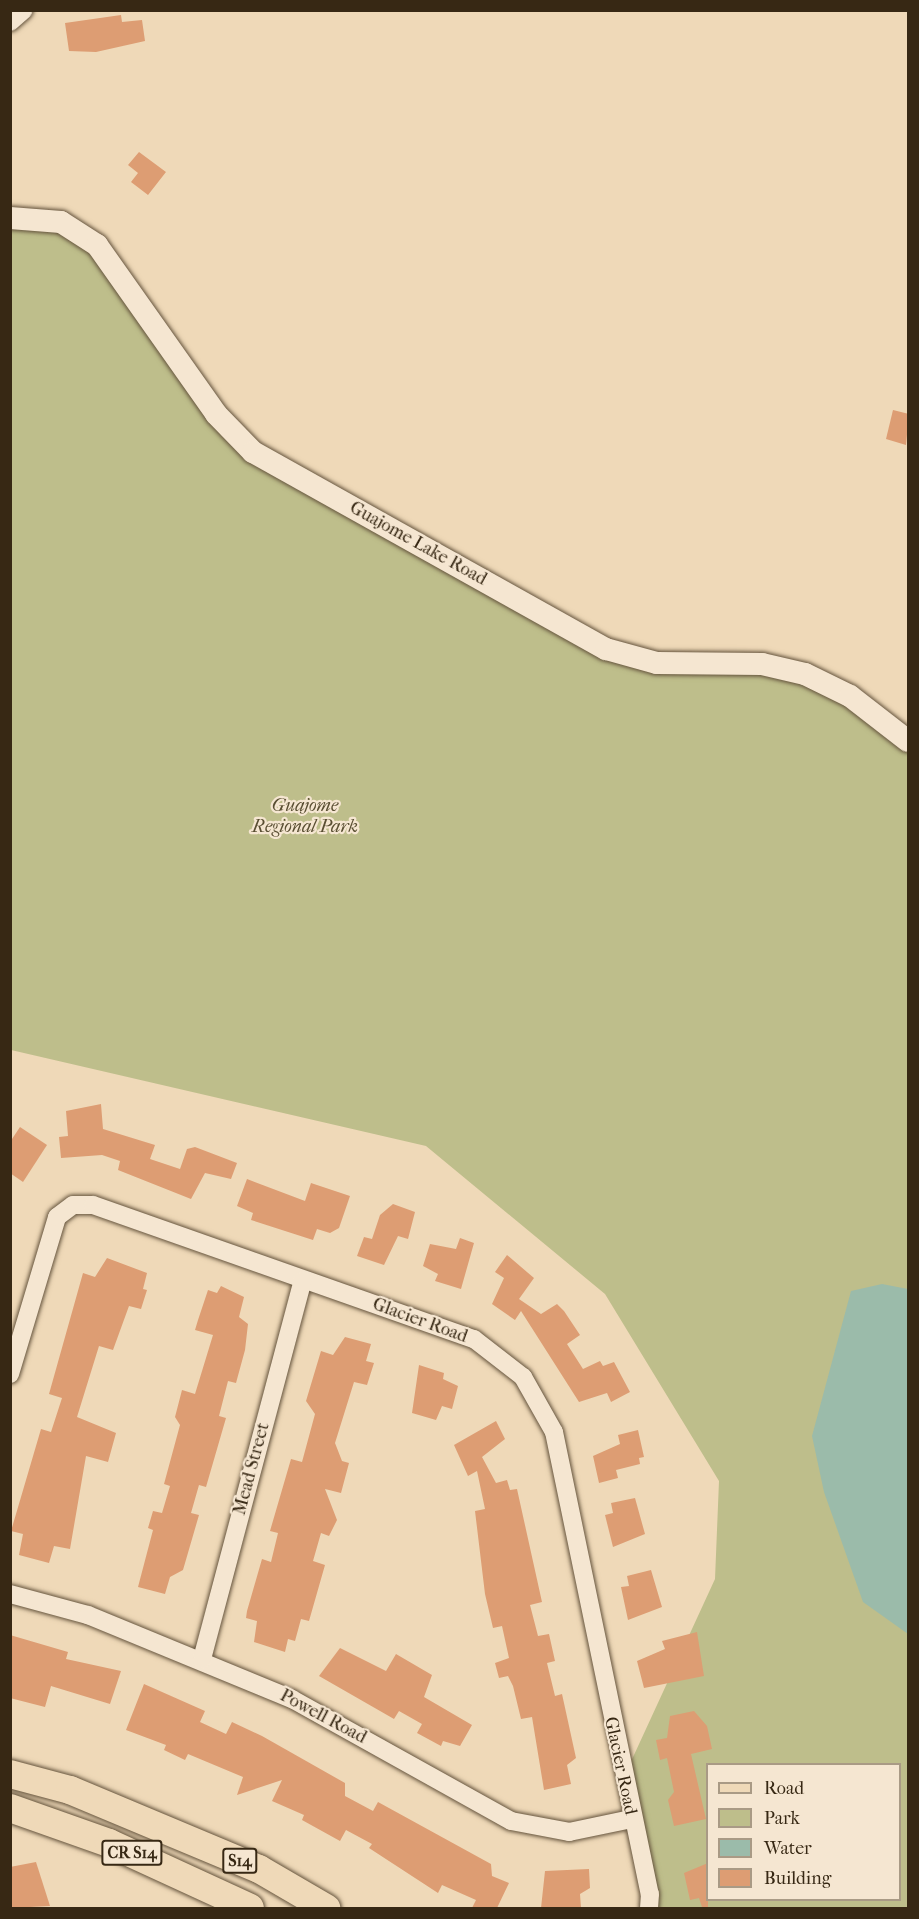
<!DOCTYPE html>
<html>
<head>
<meta charset="utf-8">
<style>
  body { margin:0 }
  #map { position:relative; width:919px; height:1919px; overflow:hidden; background:#efd9b8; font-family:"IM FELL French Canon",serif }
  div>[style] { position:absolute }
  [style*='--x'] { left:calc(var(--x)*1px); top:calc(var(--y)*1px); width:calc(var(--w)*1px); rotate:calc(var(--a)*1deg) }
  .green>* { inset:0; background:#bebe8b }
  .water>* { inset:0; background:#9bbbaa }
  .building>* { inset:0; background:#dd9d73 }
  .roads { filter:drop-shadow(0 0 2px #65543d) drop-shadow(0 0 2px #65543d) }
  .minor>* { height:18px; margin:-9px; padding:0 9px; transform-origin:9px; border-radius:9px; background:#f5e6d1 }
  .tertiary>* { height:22px; margin:-11px; padding:0 11px; transform-origin:11px; border-radius:11px; background:#f5e6d1 }
  .primary>* { height:28px; margin:-14px; padding:0 14px; transform-origin:14px; border-radius:14px; background:#efd9b8 }
  span { translate:-50% -50%; white-space:nowrap; text-align:center; line-height:1.15; -webkit-text-stroke:4.5px #f5e6d1; paint-order:stroke }
  .shield-label span { padding:2px 4px; background:#f5e6d1; border:2px solid; border-radius:4px; -webkit-text-stroke-width:0 }
  .shield-label { font-size:16px; color:#372814; font-weight:700 }
  .street-label { font-size:18px; color:#372814 }
  .park-label { font-size:18px; color:#594e32; font-style:italic }
  .frame { position:absolute; inset:0; border:12px solid #372814; pointer-events:none }
  .legend { position:absolute; left:706px; top:1763px; width:195px; height:138px; box-sizing:border-box; background:#f5e6d1; border:2px solid #a99a85; margin:0; padding:8px 10px; list-style:none; font-size:18px; color:#372814 }
  .legend li { display:flex; align-items:center; gap:12px; height:30px }
  .legend b { width:30px; border:2px solid #a99a85 }
</style>
</head>
<body>
<div id="map">
  <div class="green">
    <div style="clip-path:polygon(evenodd,11px 223px,74px 228px,221px 421px,604px 648px,789px 669px,908px 743px,908px 1908px,657px 1908px,628px 1768px,715px 1579px,719px 1481px,605px 1294px,426px 1146px,11px 1050px,11px 223px,708px 1764px,900px 1764px,900px 1900px,708px 1900px,708px 1764px)"></div>
  </div>
  <div class="water">
    <div style="clip-path:polygon(882px 1284px,908px 1289px,908px 1634px,863px 1602px,824px 1492px,812px 1436px,851px 1291px)"></div>
  </div>
  <div class="building">
    <div style="clip-path:polygon(121px 15px,122px 22px,142px 20px,145px 41px,96px 52px,69px 51px,65px 23px)"></div>
    <div style="clip-path:polygon(139px 152px,166px 172px,148px 195px,131px 182px,138px 173px,128px 165px)"></div>
    <div style="clip-path:polygon(893px 410px,909px 414px,906px 445px,886px 439px)"></div>
    <div style="clip-path:polygon(101px 1104px,103px 1129px,155px 1145px,150px 1159px,180px 1169px,187px 1149px,195px 1147px,237px 1163px,231px 1179px,205px 1173px,191px 1199px,118px 1170px,120px 1161px,102px 1155px,61px 1158px,59px 1137px,68px 1136px,66px 1111px)"></div>
    <div style="clip-path:polygon(20px 1127px,47px 1145px,23px 1182px,10px 1173px,10px 1142px)"></div>
    <div style="clip-path:polygon(247px 1179px,305px 1201px,311px 1183px,350px 1196px,339px 1228px,330px 1233px,317px 1229px,313px 1240px,251px 1220px,253px 1213px,237px 1206px)"></div>
    <div style="clip-path:polygon(393px 1204px,415px 1212px,408px 1239px,398px 1236px,384px 1265px,357px 1256px,364px 1237px,372px 1239px,380px 1215px)"></div>
    <div style="clip-path:polygon(460px 1238px,474px 1243px,461px 1289px,435px 1281px,438px 1274px,423px 1266px,430px 1244px,456px 1249px)"></div>
    <div style="clip-path:polygon(507px 1255px,534px 1278px,519px 1299px,541px 1314px,557px 1304px,564px 1311px,580px 1335px,567px 1344px,583px 1369px,600px 1361px,603px 1366px,614px 1362px,630px 1392px,611px 1402px,607px 1393px,579px 1402px,521px 1311px,515px 1320px,492px 1304px,504px 1278px,495px 1272px)"></div>
    <div style="clip-path:polygon(107px 1258px,147px 1273px,143px 1289px,147px 1290px,141px 1309px,129px 1306px,113px 1350px,99px 1346px,77px 1417px,116px 1433px,108px 1462px,86px 1456px,70px 1549px,54px 1546px,49px 1563px,19px 1555px,23px 1534px,11px 1531px,41px 1429px,51px 1432px,62px 1398px,49px 1394px,83px 1273px,95px 1277px)"></div>
    <div style="clip-path:polygon(221px 1286px,244px 1297px,239px 1317px,248px 1324px,245px 1350px,236px 1383px,228px 1381px,219px 1416px,226px 1418px,206px 1487px,199px 1485px,191px 1513px,199px 1515px,183px 1570px,170px 1577px,165px 1594px,138px 1587px,153px 1530px,148px 1528px,153px 1511px,162px 1513px,170px 1486px,164px 1484px,180px 1425px,175px 1417px,182px 1390px,195px 1394px,213px 1335px,195px 1330px,198px 1320px,208px 1290px,217px 1293px)"></div>
    <div style="clip-path:polygon(345px 1337px,371px 1344px,366px 1361px,374px 1363px,367px 1385px,354px 1382px,335px 1443px,342px 1461px,349px 1463px,341px 1493px,325px 1489px,337px 1520px,329px 1536px,321px 1533px,313px 1561px,325px 1565px,309px 1621px,301px 1619px,295px 1641px,288px 1639px,285px 1652px,254px 1642px,257px 1621px,246px 1618px,247px 1611px,262px 1559px,271px 1562px,278px 1533px,270px 1531px,291px 1459px,302px 1462px,315px 1414px,306px 1401px,321px 1351px,333px 1355px)"></div>
    <div style="clip-path:polygon(419px 1365px,444px 1373px,443px 1379px,458px 1386px,452px 1409px,442px 1406px,436px 1420px,412px 1413px)"></div>
    <div style="clip-path:polygon(496px 1421px,505px 1439px,482px 1457px,496px 1483px,507px 1480px,510px 1490px,517px 1489px,542px 1602px,530px 1605px,538px 1636px,549px 1634px,555px 1661px,547px 1663px,555px 1696px,562px 1694px,576px 1758px,567px 1765px,571px 1784px,544px 1790px,532px 1717px,521px 1719px,513px 1686px,508px 1676px,499px 1678px,495px 1663px,509px 1658px,502px 1626px,493px 1628px,485px 1594px,475px 1511px,485px 1509px,477px 1471px,468px 1476px,454px 1445px)"></div>
    <div style="clip-path:polygon(638px 1430px,644px 1457px,639px 1458px,640px 1464px,616px 1470px,618px 1478px,599px 1483px,593px 1456px,620px 1444px,618px 1435px)"></div>
    <div style="clip-path:polygon(635px 1498px,645px 1534px,613px 1547px,605px 1515px,613px 1513px,611px 1503px)"></div>
    <div style="clip-path:polygon(651px 1570px,662px 1607px,628px 1620px,621px 1587px,629px 1586px,627px 1576px)"></div>
    <div style="clip-path:polygon(697px 1632px,704px 1676px,644px 1688px,637px 1661px,665px 1649px,662px 1641px)"></div>
    <div style="clip-path:polygon(10px 1635px,68px 1652px,66px 1659px,121px 1671px,110px 1704px,51px 1686px,45px 1707px,10px 1698px)"></div>
    <div style="clip-path:polygon(340px 1648px,386px 1671px,396px 1654px,432px 1675px,424px 1697px,472px 1725px,460px 1746px,443px 1741px,441px 1746px,417px 1733px,422px 1724px,399px 1711px,394px 1719px,319px 1676px)"></div>
    <div style="clip-path:polygon(144px 1684px,205px 1711px,200px 1722px,226px 1734px,232px 1722px,262px 1736px,345px 1783px,345px 1796px,373px 1811px,378px 1802px,491px 1864px,492px 1876px,509px 1883px,497px 1908px,472px 1908px,476px 1900px,442px 1885px,438px 1893px,369px 1848px,372px 1844px,346px 1830px,340px 1841px,302px 1820px,304px 1815px,272px 1801px,282px 1780px,237px 1795px,243px 1777px,188px 1754px,185px 1760px,164px 1750px,166px 1745px,126px 1730px)"></div>
    <div style="clip-path:polygon(694px 1711px,707px 1726px,712px 1749px,691px 1754px,706px 1819px,674px 1826px,668px 1800px,674px 1792px,667px 1758px,660px 1760px,656px 1740px,667px 1738px,670px 1716px)"></div>
    <div style="clip-path:polygon(36px 1862px,50px 1906px,10px 1908px,10px 1867px)"></div>
    <div style="clip-path:polygon(708px 1863px,708px 1907px,702px 1907px,699px 1898px,690px 1900px,684px 1873px)"></div>
    <div style="clip-path:polygon(589px 1869px,590px 1888px,580px 1894px,581px 1908px,541px 1908px,545px 1871px)"></div>
  </div>
  <div class="roads">
    <div class="minor">
      <div style="--x:10;--y:22;--w:18;--a:-41"></div>
      <div style="--x:10;--y:1374;--w:164;--a:-73.3"></div>
      <div style="--x:57;--y:1217;--w:20;--a:-37"></div>
      <div style="--x:73;--y:1205;--w:20;--a:0"></div>
      <div style="--x:93;--y:1205;--w:404;--a:19.4"></div>
      <div style="--x:474;--y:1339;--w:62;--a:37.8"></div>
      <div style="--x:523;--y:1377;--w:63;--a:60.6"></div>
      <div style="--x:554;--y:1432;--w:472;--a:78.3"></div>
      <div style="--x:650;--y:1894;--w:14;--a:94"></div>
      <div style="--x:10;--y:1594;--w:81;--a:15.1"></div>
      <div style="--x:88;--y:1615;--w:221;--a:22.4"></div>
      <div style="--x:292;--y:1699;--w:251;--a:29.1"></div>
      <div style="--x:511;--y:1821;--w:59;--a:10.7"></div>
      <div style="--x:569;--y:1832;--w:63;--a:-11.8"></div>
      <div style="--x:202;--y:1659;--w:392;--a:-75.1"></div>
    </div>
    <div class="tertiary">
      <div style="--x:10;--y:218;--w:51;--a:4.5"></div>
      <div style="--x:61;--y:222;--w:43;--a:32.6"></div>
      <div style="--x:97;--y:245;--w:207;--a:54.8"></div>
      <div style="--x:216;--y:414;--w:53;--a:45.8"></div>
      <div style="--x:253;--y:452;--w:404;--a:29.2"></div>
      <div style="--x:606;--y:649;--w:53;--a:15.4"></div>
      <div style="--x:657;--y:663;--w:105;--a:0.5"></div>
      <div style="--x:762;--y:664;--w:44;--a:13.1"></div>
      <div style="--x:805;--y:674;--w:50;--a:26.1"></div>
      <div style="--x:850;--y:696;--w:73;--a:37.8"></div>
    </div>
    <div class="primary">
      <div style="--x:10;--y:1774;--w:62;--a:14.9"></div>
      <div style="--x:70;--y:1790;--w:205;--a:22.7"></div>
      <div style="--x:259;--y:1869;--w:78;--a:30.2"></div>
      <div style="--x:10;--y:1808;--w:105;--a:19.5"></div>
      <div style="--x:109;--y:1843;--w:155;--a:24.7"></div>
    </div>
  </div>
  <div class="shield-label">
    <span style="left:132px;top:1853px">CR S14</span>
    <span style="left:240px;top:1861px">S14</span>
  </div>
  <div class="street-label">
    <span style="left:418px;top:544px;rotate:29deg">Guajome Lake Road</span>
    <span style="left:420px;top:1321px;rotate:20deg">Glacier Road</span>
    <span style="left:252px;top:1469px;rotate:-75deg">Mead Street</span>
    <span style="left:323px;top:1717px;rotate:28deg">Powell Road</span>
    <span style="left:620px;top:1766px;rotate:78deg">Glacier Road</span>
  </div>
  <div class="park-label">
    <span style="left:305px;top:817px">Guajome<br>Regional Park</span>
  </div>
  <div class="frame"></div>
  <ul class="legend">
  <li><b style="height:8px;background:#efd9b8"></b>Road</li>
  <li><b style="height:16px;background:#bebe8b"></b>Park</li>
  <li><b style="height:16px;background:#9bbbaa"></b>Water</li>
  <li><b style="height:16px;background:#dd9d73"></b>Building</li>
  </ul>
</div>
</body>
</html>
